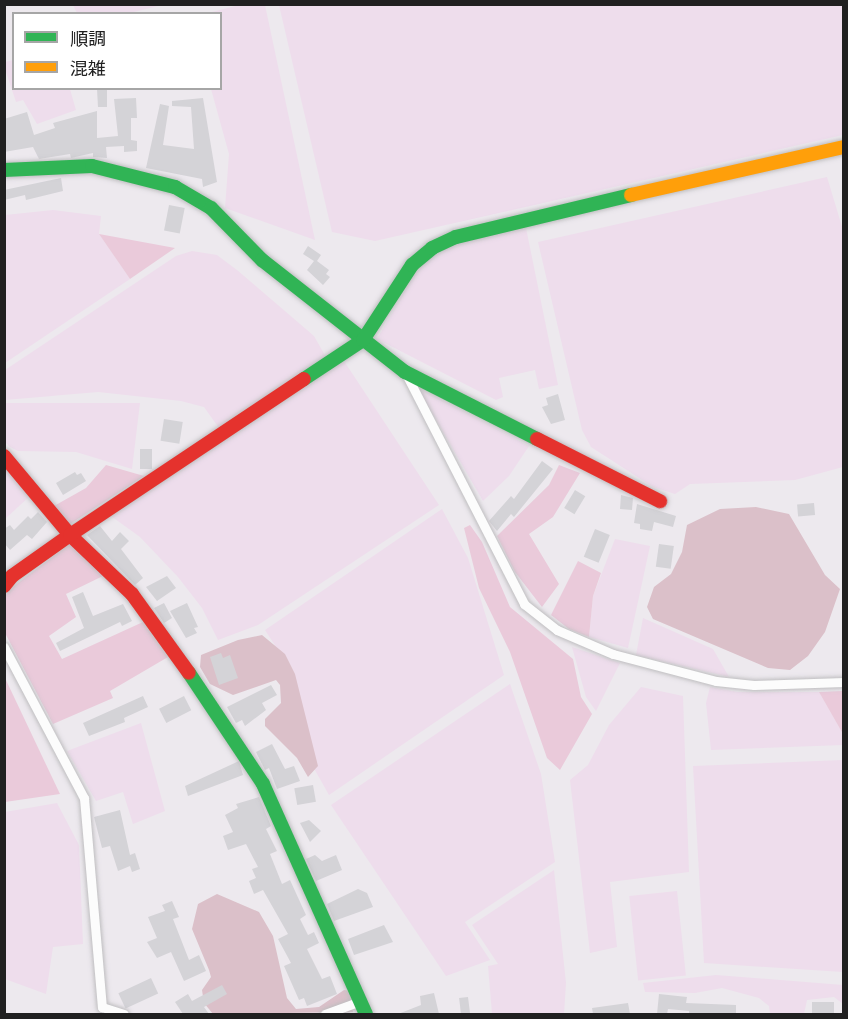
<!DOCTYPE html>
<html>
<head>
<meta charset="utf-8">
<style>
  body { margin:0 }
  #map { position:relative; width:848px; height:1019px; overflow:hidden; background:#ede9ee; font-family:Rubik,"Noto Sans JP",sans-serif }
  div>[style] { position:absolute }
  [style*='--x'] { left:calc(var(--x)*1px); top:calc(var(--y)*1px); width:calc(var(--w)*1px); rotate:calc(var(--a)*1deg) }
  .farmland>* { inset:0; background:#eeddec; transform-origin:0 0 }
  .grass>* { inset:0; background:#eacada }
  .forest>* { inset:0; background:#dbc0c9 }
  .building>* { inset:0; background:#d4d3d7; transform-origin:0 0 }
  .roads { filter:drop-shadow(0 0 2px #bfbec0) drop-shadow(0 0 2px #bfbec0) }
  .street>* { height:9px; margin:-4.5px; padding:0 4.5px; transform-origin:4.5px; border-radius:4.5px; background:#fcfcfc }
  .fast>* { height:14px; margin:-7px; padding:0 7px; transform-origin:7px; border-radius:7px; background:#30b455 }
  .slow>* { height:14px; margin:-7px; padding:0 7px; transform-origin:7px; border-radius:7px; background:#ff9f0a }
  .jam>* { height:14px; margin:-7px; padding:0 7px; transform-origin:7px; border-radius:7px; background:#e5322d }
  span { translate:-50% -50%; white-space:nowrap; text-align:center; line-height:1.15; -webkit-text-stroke:4.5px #fff; paint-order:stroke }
  .frame { position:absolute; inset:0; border:6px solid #202020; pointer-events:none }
  .legend { position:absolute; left:12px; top:12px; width:210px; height:78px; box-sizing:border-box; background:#fff; border:2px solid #a6a6a6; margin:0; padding:8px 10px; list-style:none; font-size:18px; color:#202020 }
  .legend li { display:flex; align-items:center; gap:12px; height:30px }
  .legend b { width:30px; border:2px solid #a6a6a6 }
</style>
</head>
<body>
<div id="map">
  <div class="farmland">
    <div style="clip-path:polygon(243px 4px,265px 5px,315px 240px,225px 208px,229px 154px,211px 89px,220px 88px,220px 14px,208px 13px)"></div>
    <div style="clip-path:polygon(73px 5px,73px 4px,162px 5px,126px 14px,77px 13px)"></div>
    <div style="clip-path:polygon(279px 5px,843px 5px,843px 135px,375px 241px,332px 232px)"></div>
    <div style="clip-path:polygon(13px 60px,14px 88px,70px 89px,76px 110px,37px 124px,23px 100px,16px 102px,5px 69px,5px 62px)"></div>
    <div style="clip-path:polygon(827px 177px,843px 230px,843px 467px,795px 480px,690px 484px,675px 494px,653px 487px,591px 447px,582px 430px,538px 242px)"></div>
    <div style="clip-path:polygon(53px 210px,101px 216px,99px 234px,130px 279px,5px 363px,5px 215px)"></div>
    <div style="clip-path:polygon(526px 228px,558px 385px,539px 389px,535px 370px,499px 378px,503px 397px,496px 400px,377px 339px,419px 266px,430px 255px,464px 240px)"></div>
    <div style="clip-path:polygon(192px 251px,217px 255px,237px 270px,314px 336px,326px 357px,219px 428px,204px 407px,181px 401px,98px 392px,5px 400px,5px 370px,176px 256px)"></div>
    <div style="clip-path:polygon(344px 361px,439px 505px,258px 625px,218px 640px,202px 608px,178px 577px,140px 537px,111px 516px)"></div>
    <div style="clip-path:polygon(417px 387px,529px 446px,509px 476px,483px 501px)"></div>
    <div style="clip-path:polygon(5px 403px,140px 403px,132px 469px,76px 452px,18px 451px,10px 447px,5px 442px)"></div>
    <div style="clip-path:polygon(5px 469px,30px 496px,5px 519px)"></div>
    <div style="clip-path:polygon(442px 509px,468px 558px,504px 675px,329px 795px,307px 756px,276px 647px,265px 630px)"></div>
    <div style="clip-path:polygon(615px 539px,650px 546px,628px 648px,589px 637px,593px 596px)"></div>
    <div style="clip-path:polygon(643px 618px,713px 649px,729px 677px,636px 655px)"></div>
    <div style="clip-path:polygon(572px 647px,620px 663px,596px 711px,586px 697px)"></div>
    <div style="clip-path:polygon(510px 684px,541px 774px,555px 862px,465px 922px,490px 960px,446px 976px,331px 805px)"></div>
    <div style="clip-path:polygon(641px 687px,683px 696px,689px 872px,610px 882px,617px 947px,590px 953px,570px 780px,588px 765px,609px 725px)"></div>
    <div style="clip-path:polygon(710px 687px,738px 692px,819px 692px,843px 734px,843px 745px,711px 750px,706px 703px)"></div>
    <div style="clip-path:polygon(141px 723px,165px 811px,133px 824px,123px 792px,96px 801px,67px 751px)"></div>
    <div style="clip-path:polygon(843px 760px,843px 972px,704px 963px,693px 766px)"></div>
    <div style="clip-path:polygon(57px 803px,79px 845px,83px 944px,53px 947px,46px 994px,5px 979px,5px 812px)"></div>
    <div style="clip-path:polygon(554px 870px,566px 983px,564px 1014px,492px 1014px,488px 966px,498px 964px,472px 925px)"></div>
    <div style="left:677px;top:891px;width:85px;height:48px;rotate:84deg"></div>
    <div style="clip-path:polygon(716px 975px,843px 985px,843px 1004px,834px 997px,807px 1000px,804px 1014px,770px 1014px,769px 1006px,759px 998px,722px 988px,695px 993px,645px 992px,643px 983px)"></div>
  </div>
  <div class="grass">
    <div style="clip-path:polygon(99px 234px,175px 248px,130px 279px)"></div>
    <div style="clip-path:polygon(106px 465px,144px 476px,67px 526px,54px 506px,86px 488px)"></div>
    <div style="clip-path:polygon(559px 465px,580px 473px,553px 517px,529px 534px,559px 584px,542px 607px,515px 572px,497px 536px,549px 485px)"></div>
    <div style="clip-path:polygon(470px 525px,482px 542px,510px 607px,573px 659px,581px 697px,592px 714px,560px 770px,547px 758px,510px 652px,479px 588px,464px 528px)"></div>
    <div style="clip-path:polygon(72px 542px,105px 575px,66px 594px,76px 617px,49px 636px,62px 659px,143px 622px,168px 657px,110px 691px,113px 698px,53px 724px,5px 633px,4px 598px,9px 590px)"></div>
    <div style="clip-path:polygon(578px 561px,601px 573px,593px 596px,589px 637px,569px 629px,551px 615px)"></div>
    <div style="clip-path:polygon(5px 678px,60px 794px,5px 802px)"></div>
    <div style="clip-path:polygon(843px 691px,844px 691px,843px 734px,819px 692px)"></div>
  </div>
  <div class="forest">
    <div style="clip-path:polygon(756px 507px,789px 514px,825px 575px,840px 589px,825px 632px,808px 656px,790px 670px,768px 668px,653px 619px,647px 607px,654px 587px,671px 574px,682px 552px,687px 525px,720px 509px)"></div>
    <div style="clip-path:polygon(262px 635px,285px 654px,295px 674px,318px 766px,308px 777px,297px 758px,265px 726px,265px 719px,281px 703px,280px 685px,276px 680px,233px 695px,210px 684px,200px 667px,201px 655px,238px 640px)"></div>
    <div style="clip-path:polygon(217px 894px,259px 912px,273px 936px,287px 998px,296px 1009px,319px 1007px,344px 990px,350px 991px,353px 1012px,213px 1014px,204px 1003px,202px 990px,211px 977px,209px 970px,192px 929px,198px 904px)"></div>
  </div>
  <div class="building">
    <div style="clip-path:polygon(107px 88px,107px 107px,98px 107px,97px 89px)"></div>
    <div style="clip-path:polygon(136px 98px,137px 118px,131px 118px,131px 140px,137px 141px,137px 151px,124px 152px,124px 146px,106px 147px,107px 158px,93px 157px,93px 153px,71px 158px,70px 154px,39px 159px,33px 147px,4px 152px,4px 119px,27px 112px,34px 135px,55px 128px,53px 123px,97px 111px,97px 138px,118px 136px,114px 99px)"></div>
    <div style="clip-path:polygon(203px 98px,217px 182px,203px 187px,202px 179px,146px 168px,160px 104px,169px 106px,163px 145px,194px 149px,191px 107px,172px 106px,172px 101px)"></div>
    <div style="clip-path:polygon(61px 178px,63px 191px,26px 200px,25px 195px,4px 200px,4px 190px)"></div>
    <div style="left:169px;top:205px;width:16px;height:26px;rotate:11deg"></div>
    <div style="clip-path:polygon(308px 246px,321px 255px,317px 261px,329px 270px,326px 274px,330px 277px,323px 285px,307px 270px,314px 261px,303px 254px)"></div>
    <div style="clip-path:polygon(558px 394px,565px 420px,551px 424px,542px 407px,548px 405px,546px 398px)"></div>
    <div style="left:164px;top:419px;width:19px;height:22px;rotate:9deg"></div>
    <div style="left:140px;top:449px;width:12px;height:20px"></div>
    <div style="clip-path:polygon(542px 461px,553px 469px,514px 517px,511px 514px,497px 531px,489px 521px,511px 496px,514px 499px)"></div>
    <div style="clip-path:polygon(75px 472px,77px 475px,81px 473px,86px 481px,63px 495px,56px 483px)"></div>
    <div style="left:575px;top:490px;width:12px;height:21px;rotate:31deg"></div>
    <div style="clip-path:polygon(621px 495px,633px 498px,632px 510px,620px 509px)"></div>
    <div style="left:814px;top:503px;width:12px;height:17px;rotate:85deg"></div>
    <div style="clip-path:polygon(637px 504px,676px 516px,673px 527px,654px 522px,652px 531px,640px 529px,640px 524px,634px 523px)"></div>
    <div style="clip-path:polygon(38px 512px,47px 522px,32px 539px,27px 535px,10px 550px,4px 543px,4px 529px,10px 525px,14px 530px,28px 516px,31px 519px)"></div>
    <div style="clip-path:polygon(100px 526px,112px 541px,120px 532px,129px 541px,121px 549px,143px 578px,135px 585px,87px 535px)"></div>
    <div style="left:595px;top:529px;width:16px;height:30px;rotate:22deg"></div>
    <div style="left:659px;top:544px;width:15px;height:23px;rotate:8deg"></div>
    <div style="clip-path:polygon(167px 576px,176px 588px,157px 601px,146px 587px)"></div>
    <div style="clip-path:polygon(83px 592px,93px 616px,123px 604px,132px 621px,122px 626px,120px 622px,60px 651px,56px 643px,84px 628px,72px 597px)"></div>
    <div style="clip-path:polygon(164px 603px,172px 618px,164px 623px,154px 608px)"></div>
    <div style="clip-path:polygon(187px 603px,198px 627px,194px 628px,197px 633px,186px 638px,170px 611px)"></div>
    <div style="clip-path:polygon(221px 653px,223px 658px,230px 655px,238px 678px,219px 685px,210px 657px)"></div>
    <div style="clip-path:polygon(271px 685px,277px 695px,262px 703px,266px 710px,245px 726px,242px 720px,236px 723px,227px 707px)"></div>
    <div style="clip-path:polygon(143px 696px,148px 707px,124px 718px,125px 722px,89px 736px,83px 723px)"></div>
    <div style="left:184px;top:696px;width:16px;height:28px;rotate:63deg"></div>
    <div style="clip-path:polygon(272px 744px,285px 769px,294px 766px,300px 781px,277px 789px,269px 768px,265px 770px,256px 752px)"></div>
    <div style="clip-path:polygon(239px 761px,243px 775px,188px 796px,185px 786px)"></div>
    <div style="left:313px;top:785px;width:17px;height:19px;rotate:80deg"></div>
    <div style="clip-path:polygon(259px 797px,271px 826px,266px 829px,277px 851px,270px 854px,282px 884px,290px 880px,306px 915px,300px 919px,308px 935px,314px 932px,319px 943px,307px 949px,322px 979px,330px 976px,337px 994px,307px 1006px,304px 998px,299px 1000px,284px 966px,291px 963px,278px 939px,288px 934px,263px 890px,254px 894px,249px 881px,256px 878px,252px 869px,258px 867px,246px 844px,228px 850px,223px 836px,233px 832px,225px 815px,238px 808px,236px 804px)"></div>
    <div style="clip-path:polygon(120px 810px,130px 855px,135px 853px,140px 869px,132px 872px,130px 866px,118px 871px,110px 846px,102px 848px,94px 817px)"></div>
    <div style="clip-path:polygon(309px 820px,321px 831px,310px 842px,300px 823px)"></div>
    <div style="clip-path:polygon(315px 855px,322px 861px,336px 855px,342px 870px,316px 881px,306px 859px)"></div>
    <div style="clip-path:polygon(358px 889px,367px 893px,373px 907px,334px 921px,327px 904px)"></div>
    <div style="clip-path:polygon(172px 901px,179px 917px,173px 919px,189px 960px,199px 955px,206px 971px,184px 981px,171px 952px,157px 958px,147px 942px,157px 938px,148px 917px,165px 911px,162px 905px)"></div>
    <div style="clip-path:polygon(384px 925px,393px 942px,354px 955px,348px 939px)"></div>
    <div style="left:151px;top:978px;width:17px;height:36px;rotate:65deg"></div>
    <div style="clip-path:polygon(222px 985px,227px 994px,204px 1007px,209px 1014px,183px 1014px,175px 1002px,188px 994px,192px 1001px)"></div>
    <div style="clip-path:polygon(434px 993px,439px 1014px,398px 1014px,421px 1005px,420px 996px)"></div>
    <div style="clip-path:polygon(659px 994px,687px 997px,686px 1003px,736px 1005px,736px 1014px,689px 1014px,689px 1011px,668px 1009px,667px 1014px,657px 1014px)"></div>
    <div style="left:468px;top:997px;width:17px;height:9px;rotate:83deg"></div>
    <div style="left:834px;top:1002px;width:12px;height:22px;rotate:90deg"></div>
    <div style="clip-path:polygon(628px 1003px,630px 1014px,593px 1014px,592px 1008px)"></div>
  </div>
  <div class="roads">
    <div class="street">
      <div style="--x:405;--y:372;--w:261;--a:62.8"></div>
      <div style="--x:524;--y:604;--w:42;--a:38.2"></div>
      <div style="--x:557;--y:630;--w:61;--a:23.2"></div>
      <div style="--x:613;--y:654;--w:106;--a:14.7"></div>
      <div style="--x:716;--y:681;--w:38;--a:6"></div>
      <div style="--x:754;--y:685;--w:90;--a:-1.9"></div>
      <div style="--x:4;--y:647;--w:171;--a:62.1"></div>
      <div style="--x:84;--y:798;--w:210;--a:85.1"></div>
      <div style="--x:102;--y:1007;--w:23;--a:18"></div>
      <div style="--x:325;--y:1014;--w:37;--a:-20"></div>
    </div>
    <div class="fast">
      <div style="--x:4;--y:170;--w:88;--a:-2.6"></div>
      <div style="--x:92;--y:166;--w:86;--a:14.2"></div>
      <div style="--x:175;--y:187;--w:42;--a:30.3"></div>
      <div style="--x:211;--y:208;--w:73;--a:45.6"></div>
      <div style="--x:262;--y:260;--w:182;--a:38.1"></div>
      <div style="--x:405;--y:372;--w:148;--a:26.9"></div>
      <div style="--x:304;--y:379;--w:71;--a:-33.5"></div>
      <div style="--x:363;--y:340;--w:90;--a:-56.8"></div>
      <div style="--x:412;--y:265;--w:26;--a:-40"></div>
      <div style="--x:432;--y:248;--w:26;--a:-25"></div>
      <div style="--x:456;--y:237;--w:180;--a:-13.5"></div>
      <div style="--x:189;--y:673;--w:133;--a:56.3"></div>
      <div style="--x:263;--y:784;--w:252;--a:65.9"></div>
    </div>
    <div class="slow">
      <div style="--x:631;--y:195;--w:218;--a:-12.7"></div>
    </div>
    <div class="jam">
      <div style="--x:537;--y:439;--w:138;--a:26.8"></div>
      <div style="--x:4;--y:456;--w:103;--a:50.1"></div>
      <div style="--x:70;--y:535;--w:86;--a:43.6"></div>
      <div style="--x:132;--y:594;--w:97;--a:54.2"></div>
      <div style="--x:4;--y:586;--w:13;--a:-51"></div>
      <div style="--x:12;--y:576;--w:71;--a:-35.3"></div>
      <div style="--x:70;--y:535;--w:281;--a:-33.7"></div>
    </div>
  </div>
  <div class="frame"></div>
  <ul class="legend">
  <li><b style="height:8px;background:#30b455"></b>順調</li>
  <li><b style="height:8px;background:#ff9f0a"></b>混雑</li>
  </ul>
</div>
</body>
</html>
